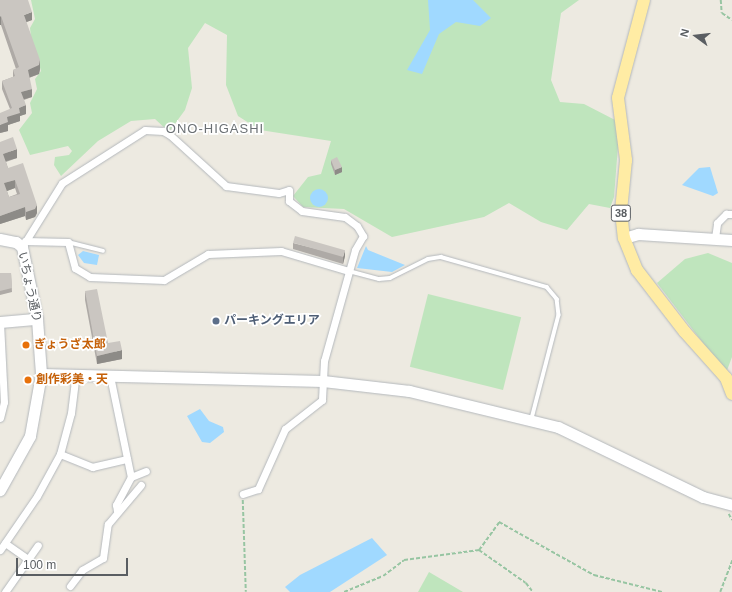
<!DOCTYPE html>
<html>
<head>
<meta charset="utf-8">
<style>
  body { margin:0 }
  #map { position:relative; width:732px; height:592px; overflow:hidden; background:#edeae1; font-family:Helvetica,"Noto Sans JP",sans-serif }
  div>[style] { position:absolute }
  [style*='--x'] { left:calc(var(--x)*1px); top:calc(var(--y)*1px); width:calc(var(--w)*1px); rotate:calc(var(--a)*1deg) }
  .green>* { inset:0; background:#bfe5bd; transform-origin:0 0 }
  .water>* { inset:0; background:#a0d9ff }
  .round { border-radius:50% }
  .path>* { height:1.5px; margin-top:-0.75px; transform-origin:0; background:repeating-linear-gradient(90deg,#97c5a2 0 4px,transparent 0 6px) }
  .roads { filter:drop-shadow(0 0 1px #b4b8bc) drop-shadow(0 0 1px #b4b8bc) }
  .lane>* { height:3.5px; margin:-1.75px; padding:0 1.75px; transform-origin:1.75px; border-radius:1.75px; background:#fff }
  .street>* { height:7px; margin:-3.5px; padding:0 3.5px; transform-origin:3.5px; border-radius:3.5px; background:#fff }
  .secondary>* { height:11px; margin:-5.5px; padding:0 5.5px; transform-origin:5.5px; border-radius:5.5px; background:#fff }
  .primary>* { height:12px; margin:-6px; padding:0 6px; transform-origin:6px; border-radius:6px; background:#ffeca4 }
  .wall>* { inset:0; background:#aeaaa6 }
  .shaded-wall>* { inset:0; background:#8d8b87; transform-origin:0 0 }
  .building>* { inset:0; background:#cac6c1; transform-origin:0 0 }
  .dots>* { width:11px; height:11px; translate:-50% -50%; box-sizing:border-box; border:2px solid #fff; border-radius:50% }
  span { translate:-50% -50%; white-space:nowrap; text-align:center; line-height:1.15; -webkit-text-stroke:3.5px #fff; paint-order:stroke }
  .shield-label span { padding:1px 3px; background:#fff; border:1px solid; border-radius:3px; -webkit-text-stroke-width:0 }
  .shield-label { font-size:11px; color:#5a5e62; font-weight:700 }
  .street-label { font-size:12px; color:#5a5e62 }
  .service-label { font-size:12px; color:#4e5e75; font-weight:700 }
  .left { translate:0 -50%; text-align:left }
  .food-label { font-size:12px; color:#c56008; font-weight:700 }
  .neighbourhood-label { font-size:13px; color:#6b7074; letter-spacing:1px }
  .north { position:absolute; left:676px; top:16px; width:40px; height:40px; -webkit-text-stroke:3px #fff; paint-order:stroke; rotate:285deg; font-size:11px; font-weight:700; line-height:16px; text-align:center; color:#5a5e62 }
  .north::after { content:''; display:block; margin:auto; width:14px; height:18px; background:#5a5e62; clip-path:polygon(50% 0,100% 100%,50% 72%,0 100%) }
  .scale { position:absolute; left:16px; top:558px; width:112px; height:18px; box-sizing:border-box; border:2px solid #5a5e62; border-top:0; padding-left:5px; font-size:12px; line-height:14px; white-space:nowrap; color:#5a5e62; -webkit-text-stroke:3px #fff; paint-order:stroke }
</style>
</head>
<body>
<div id="map">
  <div class="green">
    <div style="clip-path:polygon(31px 0,579px 0,561px 13px,551px 80px,560px 102px,584px 104px,617px 121px,619px 133px,614px 197px,610px 208px,589px 204px,567px 230px,541px 222px,509px 203px,484px 217px,392px 237px,344px 209px,303px 207px,293px 196px,308px 177px,321px 174px,331px 141px,260px 130px,238px 116px,226px 85px,227px 35px,205px 23px,188px 48px,192px 88px,185px 110px,169px 132px,155px 119px,131px 121px,98px 141px,61px 176px,54px 165px,55px 157px,69px 155px,72px 151px,68px 146px,30px 155px,19px 130px,32px 113px,30px 103px,37px 89px,35px 79px,41px 71px,31px 37px,30px 28px,35px 19px)"></div>
    <div style="clip-path:polygon(708px 253px,732px 263px,732px 357px,726px 373px,657px 283px,685px 259px)"></div>
    <div style="left:428px;top:294px;width:96px;height:75px;rotate:14deg"></div>
    <div style="clip-path:polygon(429px 572px,463px 592px,418px 592px)"></div>
  </div>
  <div class="water">
    <div style="clip-path:polygon(428px 0,473px 0,491px 18px,480px 26px,456px 22px,439px 34px,422px 74px,407px 70px,430px 30px)"></div>
    <div style="clip-path:polygon(710px 167px,718px 193px,713px 196px,682px 185px,699px 168px)"></div>
    <div class="round" style="left:310px;top:189px;width:18px;height:18px"></div>
    <div style="clip-path:polygon(366px 246px,368px 250px,405px 265px,392px 272px,357px 268px)"></div>
    <div style="clip-path:polygon(83px 251px,99px 255px,97px 265px,84px 263px,78px 255px)"></div>
    <div style="clip-path:polygon(200px 409px,209px 421px,223px 427px,224px 432px,210px 443px,202px 442px,187px 416px)"></div>
    <div style="clip-path:polygon(372px 538px,387px 555px,330px 592px,290px 592px,285px 587px,300px 575px)"></div>
  </div>
  <div class="path">
    <div style="--x:721;--y:0;--w:13;--a:86"></div>
    <div style="--x:722;--y:13;--w:12;--a:35"></div>
    <div style="--x:243;--y:500;--w:92;--a:88.1"></div>
    <div style="--x:729;--y:514;--w:7;--a:63"></div>
    <div style="--x:479;--y:550;--w:57;--a:35.1"></div>
    <div style="--x:526;--y:583;--w:11;--a:52"></div>
    <div style="--x:344;--y:592;--w:42;--a:-22.3"></div>
    <div style="--x:383;--y:576;--w:26;--a:-37"></div>
    <div style="--x:404;--y:560;--w:76;--a:-7.6"></div>
    <div style="--x:479;--y:550;--w:34;--a:-54"></div>
    <div style="--x:499;--y:522;--w:109;--a:29.2"></div>
    <div style="--x:594;--y:575;--w:70;--a:14"></div>
    <div style="--x:720;--y:592;--w:34;--a:-69"></div>
  </div>
  <div class="roads">
    <div class="lane">
      <div style="--x:68;--y:242;--w:36;--a:14"></div>
      <div style="--x:349;--y:271;--w:31;--a:15"></div>
      <div style="--x:379;--y:279;--w:11;--a:-5"></div>
      <div style="--x:390;--y:278;--w:42;--a:-26.6"></div>
      <div style="--x:428;--y:259;--w:13;--a:-9"></div>
      <div style="--x:441;--y:257;--w:110;--a:15.8"></div>
      <div style="--x:547;--y:287;--w:16;--a:50"></div>
      <div style="--x:557;--y:299;--w:16;--a:83"></div>
      <div style="--x:559;--y:315;--w:107;--a:104.6"></div>
    </div>
    <div class="street">
      <div style="--x:715;--y:238;--w:15;--a:-82"></div>
      <div style="--x:717;--y:223;--w:13;--a:-45"></div>
      <div style="--x:726;--y:214;--w:6;--a:0"></div>
      <div style="--x:25;--y:241;--w:43;--a:1.3"></div>
      <div style="--x:68;--y:242;--w:27;--a:75"></div>
      <div style="--x:75;--y:268;--w:17;--a:31"></div>
      <div style="--x:90;--y:277;--w:74;--a:2.3"></div>
      <div style="--x:164;--y:280;--w:51;--a:-30.6"></div>
      <div style="--x:208;--y:254;--w:73;--a:-2.4"></div>
      <div style="--x:281;--y:251;--w:71;--a:16.4"></div>
      <div style="--x:22;--y:247;--w:75;--a:-58"></div>
      <div style="--x:62;--y:183;--w:98;--a:-32.6"></div>
      <div style="--x:145;--y:130;--w:18;--a:3"></div>
      <div style="--x:163;--y:131;--w:8;--a:30"></div>
      <div style="--x:170;--y:135;--w:76;--a:42.3"></div>
      <div style="--x:226;--y:186;--w:53;--a:7.5"></div>
      <div style="--x:279;--y:193;--w:10;--a:-17"></div>
      <div style="--x:289;--y:190;--w:11;--a:90"></div>
      <div style="--x:289;--y:201;--w:16;--a:38"></div>
      <div style="--x:302;--y:211;--w:43;--a:7.9"></div>
      <div style="--x:345;--y:217;--w:15;--a:37"></div>
      <div style="--x:357;--y:226;--w:12;--a:59"></div>
      <div style="--x:363;--y:236;--w:16;--a:120"></div>
      <div style="--x:355;--y:250;--w:115;--a:105.6"></div>
      <div style="--x:324;--y:361;--w:39;--a:93"></div>
      <div style="--x:322;--y:400;--w:47;--a:141.9"></div>
      <div style="--x:285;--y:429;--w:66;--a:114.2"></div>
      <div style="--x:258;--y:489;--w:16;--a:162"></div>
      <div style="--x:110;--y:376;--w:103;--a:78.3"></div>
      <div style="--x:0;--y:418;--w:16;--a:-76"></div>
      <div style="--x:4;--y:402;--w:80;--a:-92.9"></div>
      <div style="--x:60;--y:454;--w:35;--a:22"></div>
      <div style="--x:92;--y:467;--w:36;--a:-13"></div>
      <div style="--x:117;--y:511;--w:6;--a:-99"></div>
      <div style="--x:116;--y:505;--w:32;--a:-62"></div>
      <div style="--x:131;--y:477;--w:16;--a:-22"></div>
      <div style="--x:5;--y:543;--w:28;--a:35"></div>
      <div style="--x:0;--y:550;--w:65;--a:-55.6"></div>
      <div style="--x:37;--y:496;--w:48;--a:-61.3"></div>
      <div style="--x:60;--y:454;--w:42;--a:-75"></div>
      <div style="--x:71;--y:413;--w:38;--a:-83"></div>
      <div style="--x:70;--y:586;--w:20;--a:-53"></div>
      <div style="--x:82;--y:570;--w:24;--a:-30"></div>
      <div style="--x:103;--y:558;--w:34;--a:-82"></div>
      <div style="--x:108;--y:524;--w:51;--a:-49.8"></div>
      <div style="--x:5;--y:592;--w:57;--a:-54.9"></div>
    </div>
    <div class="secondary">
      <div style="--x:624;--y:238;--w:15;--a:-16"></div>
      <div style="--x:638;--y:234;--w:94;--a:3.7"></div>
      <div style="--x:0;--y:239;--w:16;--a:11"></div>
      <div style="--x:16;--y:242;--w:8;--a:40"></div>
      <div style="--x:22;--y:247;--w:74;--a:78.2"></div>
      <div style="--x:37;--y:319;--w:55;--a:85.8"></div>
      <div style="--x:41;--y:374;--w:63;--a:100.1"></div>
      <div style="--x:30;--y:436;--w:62;--a:119.1"></div>
      <div style="--x:0;--y:322;--w:37;--a:-5"></div>
      <div style="--x:41;--y:374;--w:282;--a:1.4"></div>
      <div style="--x:323;--y:381;--w:87;--a:6.6"></div>
      <div style="--x:409;--y:391;--w:153;--a:13.6"></div>
      <div style="--x:558;--y:427;--w:161;--a:25.8"></div>
      <div style="--x:703;--y:497;--w:30;--a:15"></div>
    </div>
    <div class="primary">
      <div style="--x:644;--y:0;--w:101;--a:104.9"></div>
      <div style="--x:618;--y:98;--w:63;--a:82.6"></div>
      <div style="--x:626;--y:160;--w:51;--a:95.6"></div>
      <div style="--x:621;--y:211;--w:27;--a:84"></div>
      <div style="--x:624;--y:238;--w:35;--a:68"></div>
      <div style="--x:637;--y:270;--w:78;--a:52.3"></div>
      <div style="--x:685;--y:332;--w:62;--a:48.3"></div>
      <div style="--x:726;--y:378;--w:17;--a:69"></div>
    </div>
  </div>
  <div class="wall">
    <div style="clip-path:polygon(0 0,32px 20px,26px 22px,40px 69px,39px 74px,29px 78px,32px 97px,24px 100px,26px 114px,20px 116px,20px 121px,8px 125px,8px 131px,0 133px,10px 109px,2px 89px,2px 81px,13px 77px,13px 70px,16px 69px,1px 25px,0 25px)"></div>
    <div style="clip-path:polygon(evenodd,0 142px,17px 158px,6px 162px,8px 168px,37px 213px,35px 217px,26px 220px,25px 216px,0 224px,0 142px,15px 188px,17px 194px,9px 197px,7px 191px,15px 188px)"></div>
    <div style="clip-path:polygon(331px 160px,342px 172px,335px 175px,331px 164px)"></div>
    <div style="clip-path:polygon(293px 243px,345px 256px,343px 264px,293px 249px)"></div>
    <div style="clip-path:polygon(0 273px,11px 273px,12px 292px,0 295px)"></div>
    <div style="clip-path:polygon(85px 291px,108px 343px,122px 359px,97px 364px,85px 300px)"></div>
  </div>
  <div class="shaded-wall">
    <div style="clip-path:polygon(32px 12px,32px 20px,24px 23px,24px 15px)"></div>
    <div style="left:1px;top:16px;width:9px;height:1px;rotate:90deg"></div>
    <div style="clip-path:polygon(40px 60px,40px 69px,39px 74px,28px 78px,28px 70px)"></div>
    <div style="clip-path:polygon(32px 89px,32px 97px,21px 100px,21px 92px)"></div>
    <div style="clip-path:polygon(26px 105px,26px 114px,20px 116px,20px 121px,8px 125px,8px 131px,0 133px,0 125px,7px 117px,19px 108px)"></div>
    <div style="clip-path:polygon(17px 149px,17px 158px,3px 162px,3px 154px)"></div>
    <div style="clip-path:polygon(342px 167px,342px 172px,335px 175px,335px 170px)"></div>
    <div style="clip-path:polygon(15px 180px,15px 188px,4px 192px,4px 183px)"></div>
    <div style="clip-path:polygon(37px 205px,37px 213px,35px 217px,26px 220px,26px 212px)"></div>
    <div style="clip-path:polygon(25px 207px,25px 216px,0 224px,0 216px)"></div>
    <div style="clip-path:polygon(345px 250px,345px 256px,343px 264px,343px 258px)"></div>
    <div style="clip-path:polygon(122px 350px,122px 359px,97px 364px,97px 356px)"></div>
  </div>
  <div class="building">
    <div style="clip-path:polygon(0 0,28px 0,32px 12px,24px 15px,40px 60px,39px 65px,28px 70px,32px 89px,21px 92px,26px 105px,19px 108px,20px 113px,7px 117px,8px 122px,0 125px,0 113px,12px 108px,2px 81px,15px 76px,13px 70px,19px 67px,1px 16px,0 17px)"></div>
    <div style="clip-path:polygon(evenodd,13px 137px,17px 149px,3px 154px,8px 168px,23px 163px,37px 205px,35px 209px,26px 212px,25px 207px,0 216px,0 142px,13px 137px,15px 180px,20px 194px,9px 197px,4px 183px,15px 180px)"></div>
    <div style="clip-path:polygon(337px 157px,342px 167px,335px 170px,331px 160px)"></div>
    <div style="left:295px;top:236px;width:52px;height:7px;rotate:16deg"></div>
    <div style="clip-path:polygon(0 273px,11px 273px,12px 288px,0 291px)"></div>
    <div style="clip-path:polygon(97px 289px,108px 343px,120px 341px,122px 350px,97px 356px,85px 291px)"></div>
  </div>
  <div class="dots">
    <div style="left:216px;top:321px;background:#5c6f8a"></div>
    <div style="left:26px;top:345px;background:#e8710a"></div>
    <div style="left:28px;top:380px;background:#e8710a"></div>
  </div>
  <div class="shield-label">
    <span style="left:621px;top:213px">38</span>
  </div>
  <div class="street-label">
    <span style="left:29px;top:287px;rotate:78deg">いちょう通り</span>
  </div>
  <div class="service-label">
    <span class="left" style="left:224px;top:321px">パーキングエリア</span>
  </div>
  <div class="food-label">
    <span class="left" style="left:34px;top:345px">ぎょうざ太郎</span>
    <span class="left" style="left:36px;top:380px">創作彩美・天</span>
  </div>
  <div class="neighbourhood-label">
    <span style="left:215px;top:129px">ONO-HIGASHI</span>
  </div>
  <div class="north">N</div>
  <div class="scale">100 m</div>
</div>
</body>
</html>
